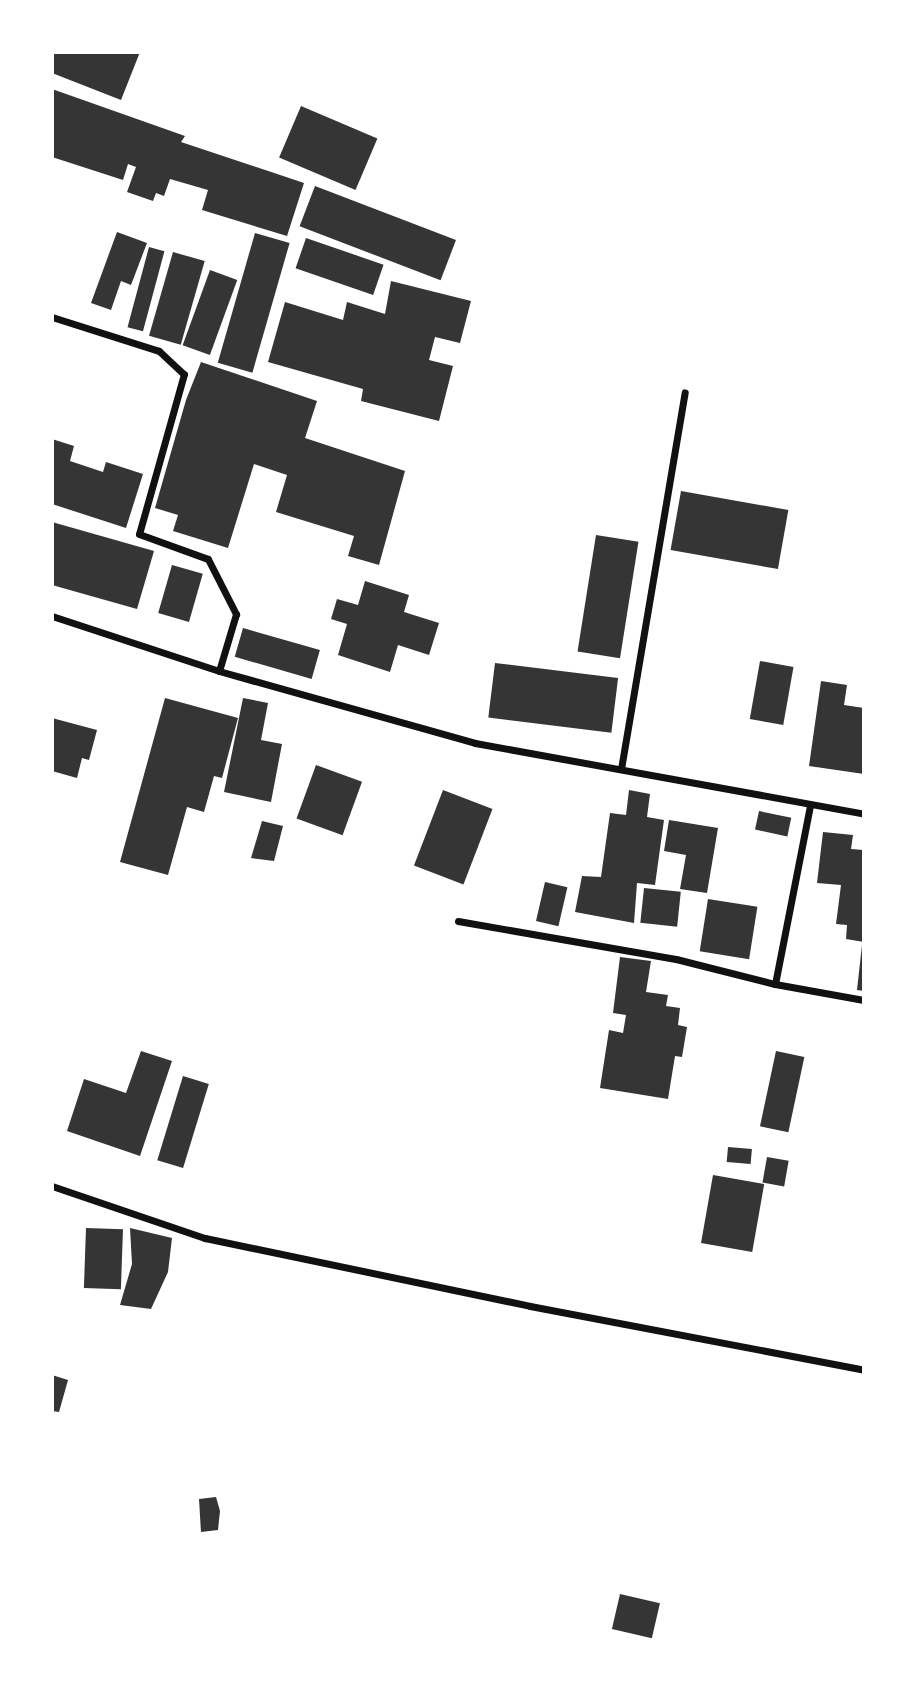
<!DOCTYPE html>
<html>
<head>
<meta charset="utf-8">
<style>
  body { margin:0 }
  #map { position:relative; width:916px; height:1703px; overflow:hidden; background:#fff; font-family:Barlow,sans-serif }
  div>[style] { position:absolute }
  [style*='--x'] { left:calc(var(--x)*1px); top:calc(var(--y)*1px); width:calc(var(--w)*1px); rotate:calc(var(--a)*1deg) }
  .building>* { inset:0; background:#353535; transform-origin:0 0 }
  .minor>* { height:7px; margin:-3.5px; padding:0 3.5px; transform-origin:3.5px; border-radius:3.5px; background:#111 }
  span { translate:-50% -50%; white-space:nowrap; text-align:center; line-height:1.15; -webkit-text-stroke:5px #fff; paint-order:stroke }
  .frame { position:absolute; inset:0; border:54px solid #fff; pointer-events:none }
</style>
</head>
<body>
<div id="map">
  <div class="building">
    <div style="clip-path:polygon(52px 52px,140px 52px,121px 100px,52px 73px)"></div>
    <div style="clip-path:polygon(52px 89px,185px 136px,181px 142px,304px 183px,287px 236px,202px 210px,208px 190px,170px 179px,164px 196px,156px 193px,153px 201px,127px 192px,136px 167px,128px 164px,123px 180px,52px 157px)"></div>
    <div style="left:301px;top:106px;width:83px;height:56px;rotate:23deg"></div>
    <div style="left:315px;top:186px;width:151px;height:43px;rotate:21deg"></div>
    <div style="clip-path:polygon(117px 232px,147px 243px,131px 285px,121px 281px,111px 310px,91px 303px)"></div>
    <div style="left:255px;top:233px;width:36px;height:135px;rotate:16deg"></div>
    <div style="left:306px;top:238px;width:82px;height:32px;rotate:19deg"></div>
    <div style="left:149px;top:247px;width:16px;height:83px;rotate:15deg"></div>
    <div style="left:173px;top:252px;width:33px;height:87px;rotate:16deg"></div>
    <div style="left:210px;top:270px;width:29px;height:80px;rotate:20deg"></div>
    <div style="clip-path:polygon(391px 281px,471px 301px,460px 343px,435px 337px,429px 360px,453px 366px,439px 421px,361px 401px,363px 389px,268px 362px,285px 302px,343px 320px,347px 302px,385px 314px)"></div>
    <div style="clip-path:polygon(201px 362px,317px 401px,305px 438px,405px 471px,379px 565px,348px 556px,354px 536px,276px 512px,287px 475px,254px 464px,228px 548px,173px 531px,178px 515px,155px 508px,186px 400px)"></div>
    <div style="clip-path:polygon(52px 439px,74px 446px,70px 461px,103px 472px,106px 462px,143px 474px,126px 528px,52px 504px)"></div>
    <div style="left:681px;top:491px;width:109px;height:60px;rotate:10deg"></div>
    <div style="clip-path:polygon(52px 522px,154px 551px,137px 609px,52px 585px)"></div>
    <div style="left:596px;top:535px;width:43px;height:118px;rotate:9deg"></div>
    <div style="left:172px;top:565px;width:32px;height:50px;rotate:16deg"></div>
    <div style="clip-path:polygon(365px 581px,409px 595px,404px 612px,439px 623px,429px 655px,398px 645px,390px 672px,338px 655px,347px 624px,331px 619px,337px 599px,358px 605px)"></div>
    <div style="left:243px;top:628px;width:80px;height:30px;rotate:16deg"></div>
    <div style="left:760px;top:661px;width:34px;height:59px;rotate:10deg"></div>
    <div style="left:495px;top:663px;width:124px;height:55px;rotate:7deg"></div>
    <div style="clip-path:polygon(821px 681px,847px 685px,844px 705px,864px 708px,864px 774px,809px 766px)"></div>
    <div style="clip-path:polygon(165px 698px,238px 718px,222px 778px,214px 776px,204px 812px,187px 807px,168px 875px,120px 862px)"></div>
    <div style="clip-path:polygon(243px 698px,268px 703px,261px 740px,282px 744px,271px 802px,224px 792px)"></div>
    <div style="clip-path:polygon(52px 718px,97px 730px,89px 760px,82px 758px,77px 778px,52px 771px)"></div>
    <div style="left:316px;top:765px;width:49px;height:57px;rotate:20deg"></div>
    <div style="left:443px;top:790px;width:53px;height:81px;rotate:21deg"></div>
    <div style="clip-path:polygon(629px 790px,650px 794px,647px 817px,664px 820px,655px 885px,637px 883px,634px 923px,575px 912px,582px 876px,601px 877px,610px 813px,626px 815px)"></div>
    <div style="left:759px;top:811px;width:33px;height:19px;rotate:12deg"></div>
    <div style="clip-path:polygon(669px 820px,718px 828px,707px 893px,680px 889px,686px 855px,664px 851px)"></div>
    <div style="clip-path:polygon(262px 821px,283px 826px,274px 861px,251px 858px)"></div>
    <div style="clip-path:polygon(823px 832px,853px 835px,851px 849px,864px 850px,864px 942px,846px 939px,847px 925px,836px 924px,841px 885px,817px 883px)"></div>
    <div style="left:545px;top:882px;width:23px;height:40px;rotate:13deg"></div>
    <div style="left:644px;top:888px;width:37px;height:35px;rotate:6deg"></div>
    <div style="left:708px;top:899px;width:50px;height:53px;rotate:9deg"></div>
    <div style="clip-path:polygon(862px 945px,864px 945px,864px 991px,857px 990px)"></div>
    <div style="clip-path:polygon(620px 957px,651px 961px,646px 992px,668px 995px,666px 1006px,680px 1008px,678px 1025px,687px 1027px,682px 1057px,675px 1056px,668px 1099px,600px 1088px,609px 1030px,623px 1033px,626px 1015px,613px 1013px)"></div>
    <div style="clip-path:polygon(141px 1051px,172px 1061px,140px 1156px,67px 1131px,84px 1079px,126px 1093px)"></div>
    <div style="left:776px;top:1051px;width:29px;height:77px;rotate:12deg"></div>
    <div style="left:183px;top:1076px;width:27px;height:88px;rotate:17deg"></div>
    <div style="left:728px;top:1147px;width:24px;height:15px;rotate:5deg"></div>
    <div style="left:767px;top:1157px;width:22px;height:26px;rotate:10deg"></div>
    <div style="left:713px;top:1175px;width:52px;height:69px;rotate:10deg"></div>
    <div style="left:86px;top:1228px;width:37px;height:60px;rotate:2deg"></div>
    <div style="clip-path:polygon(130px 1228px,172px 1238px,168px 1272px,151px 1309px,120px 1305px,132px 1264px)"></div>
    <div style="clip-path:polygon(52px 1375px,68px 1380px,59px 1412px,52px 1411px)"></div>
    <div style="clip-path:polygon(216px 1497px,220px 1511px,218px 1530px,201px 1532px,199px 1499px)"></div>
    <div style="left:620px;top:1594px;width:41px;height:36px;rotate:13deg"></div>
  </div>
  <div class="minor">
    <div style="--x:52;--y:317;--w:112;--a:17.6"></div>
    <div style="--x:159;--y:351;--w:34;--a:43"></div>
    <div style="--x:184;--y:374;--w:166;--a:105.7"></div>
    <div style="--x:139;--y:534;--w:73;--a:19.9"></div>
    <div style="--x:208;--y:559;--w:62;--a:63"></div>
    <div style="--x:236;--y:614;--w:59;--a:106.6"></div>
    <div style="--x:219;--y:671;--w:266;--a:15.7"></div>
    <div style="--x:475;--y:743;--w:395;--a:10.3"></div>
    <div style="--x:52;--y:616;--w:176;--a:18.2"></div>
    <div style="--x:621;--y:769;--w:382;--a:-80.4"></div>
    <div style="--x:458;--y:921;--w:221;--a:9.9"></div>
    <div style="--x:676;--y:959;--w:102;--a:14.2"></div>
    <div style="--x:775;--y:984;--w:90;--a:10.2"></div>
    <div style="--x:775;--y:984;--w:182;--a:-78.9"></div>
    <div style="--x:52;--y:1186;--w:162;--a:18.8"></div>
    <div style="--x:205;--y:1238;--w:332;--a:11.8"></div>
    <div style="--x:530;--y:1306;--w:340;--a:10.8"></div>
  </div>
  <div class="frame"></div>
</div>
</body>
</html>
